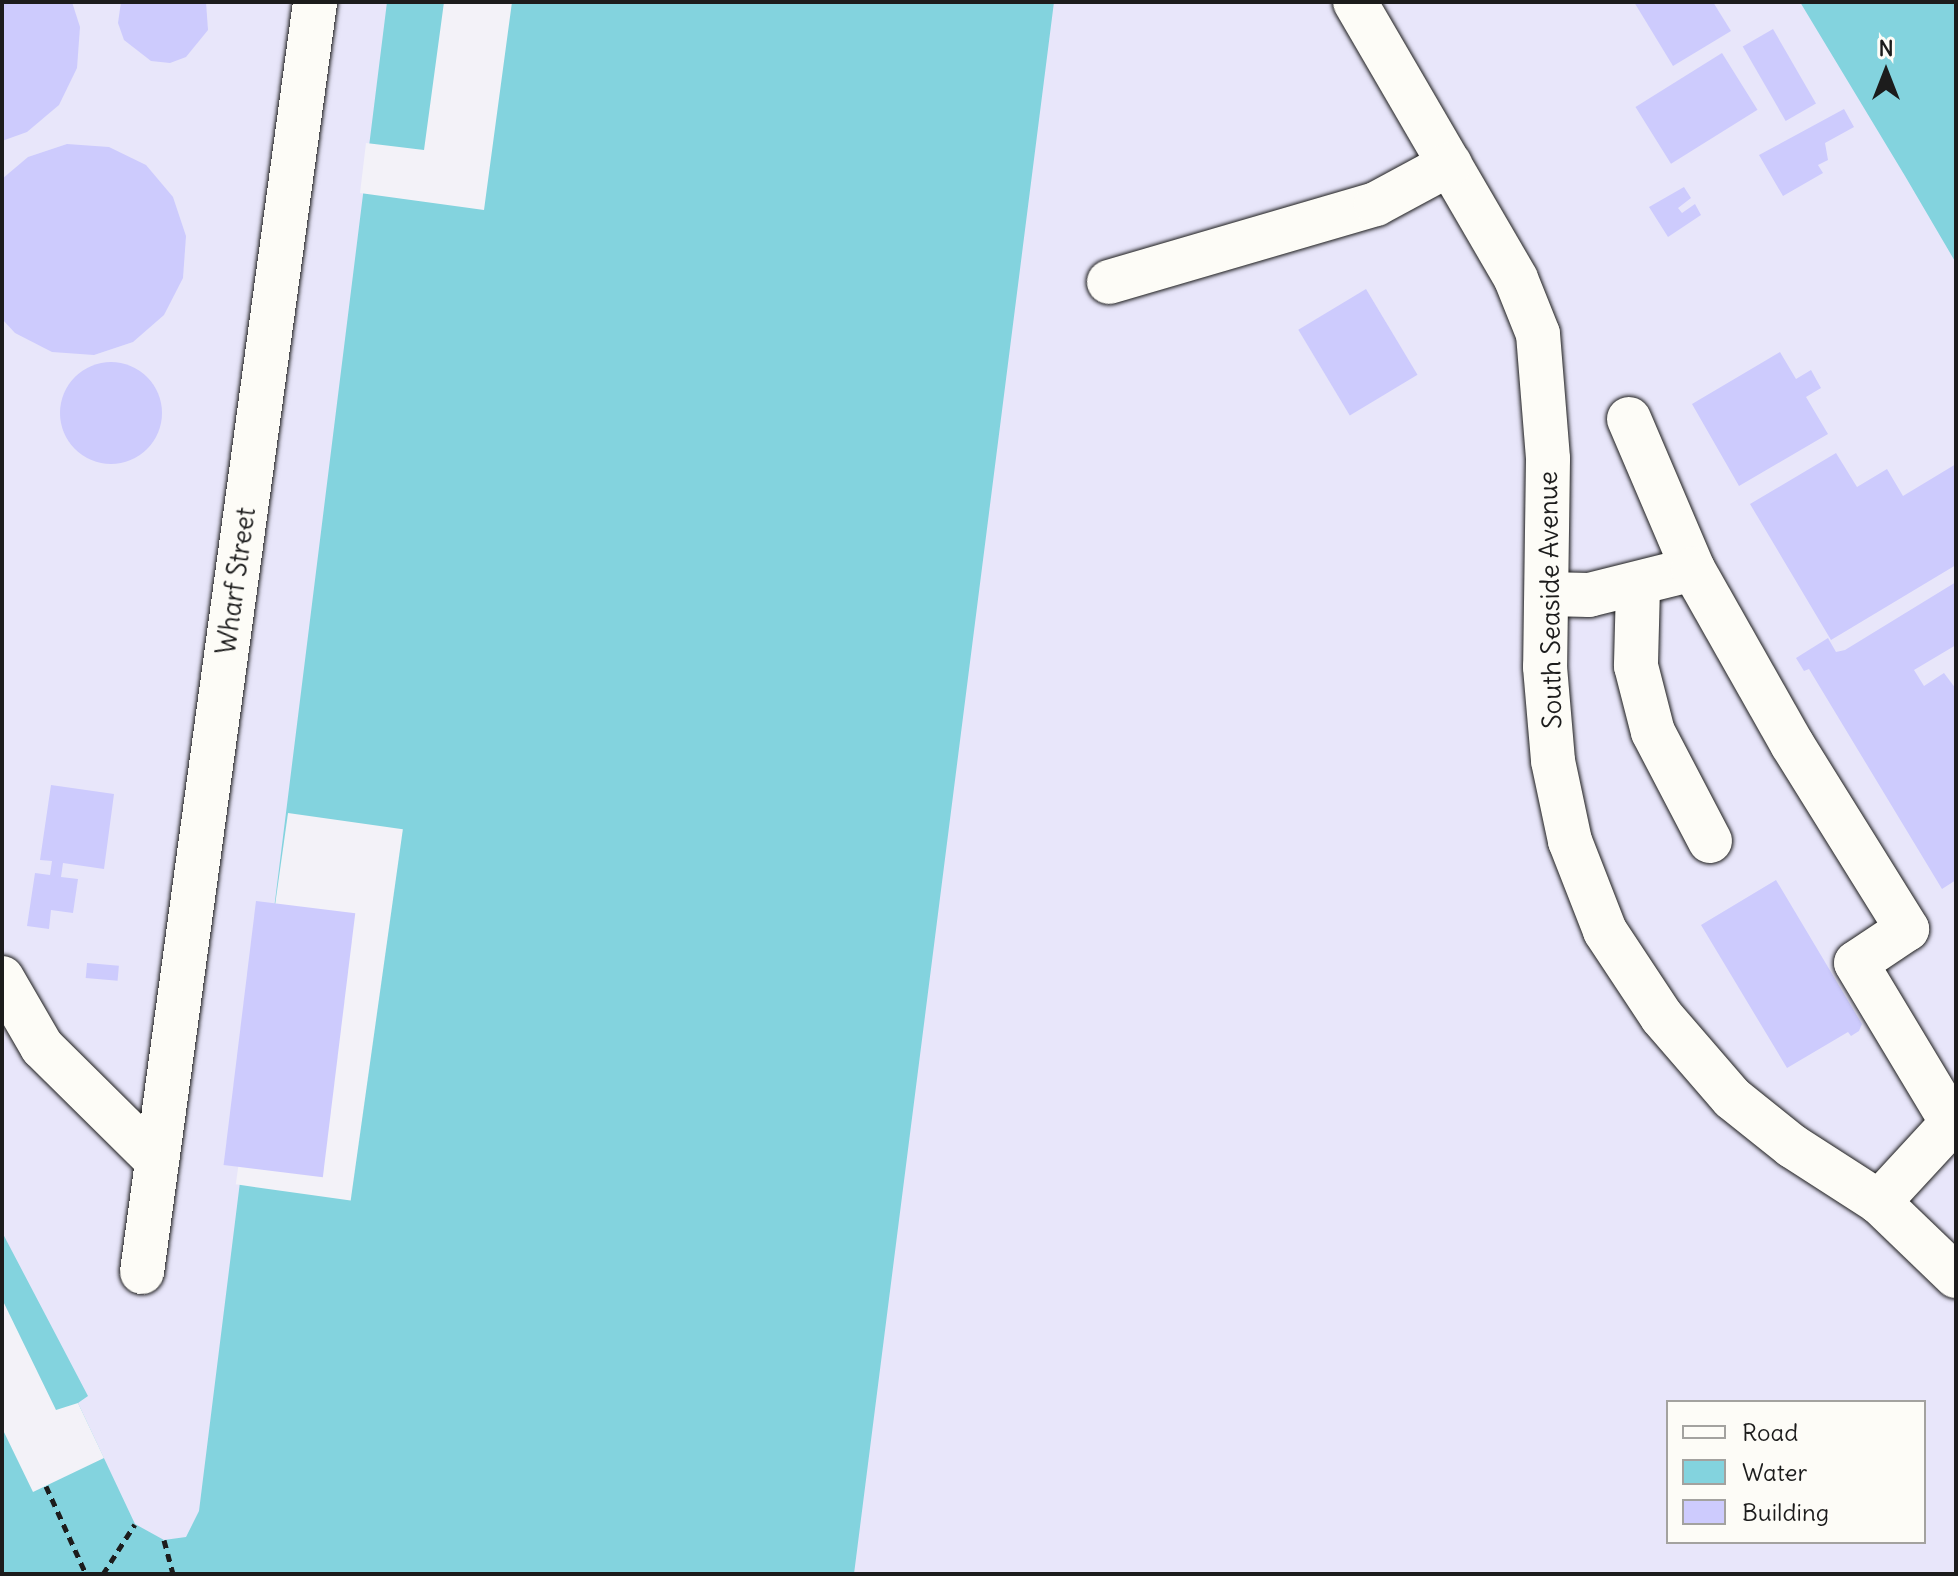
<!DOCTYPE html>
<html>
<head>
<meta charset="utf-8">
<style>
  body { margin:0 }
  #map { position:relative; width:1958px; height:1576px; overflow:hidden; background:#f3f2f8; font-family:Delius,sans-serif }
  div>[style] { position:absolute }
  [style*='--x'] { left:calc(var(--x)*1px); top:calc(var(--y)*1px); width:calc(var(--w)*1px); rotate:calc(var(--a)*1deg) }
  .built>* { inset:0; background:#e8e6fa }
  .water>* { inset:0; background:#83d3de }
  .pier>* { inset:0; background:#f3f2f8; transform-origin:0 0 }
  .building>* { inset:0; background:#cdcbfd; transform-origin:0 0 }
  .round { border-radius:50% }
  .path>* { height:5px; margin-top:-2.5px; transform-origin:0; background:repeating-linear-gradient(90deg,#1c1c1c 0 8px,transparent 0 14px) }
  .roads { filter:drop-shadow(0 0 2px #1c1c1c) drop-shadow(0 0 2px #1c1c1c) }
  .minor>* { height:44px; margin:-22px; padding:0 22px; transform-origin:22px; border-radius:22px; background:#fdfcf7 }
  span { translate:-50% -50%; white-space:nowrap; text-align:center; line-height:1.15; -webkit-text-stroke:6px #fdfcf7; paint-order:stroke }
  .street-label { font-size:26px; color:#1c1c1c }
  .frame { position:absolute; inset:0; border:4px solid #1c1c1c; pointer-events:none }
  .legend { position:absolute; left:1666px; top:1400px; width:260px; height:144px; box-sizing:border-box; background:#fdfcf7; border:2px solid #a3a29f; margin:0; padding:10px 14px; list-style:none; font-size:24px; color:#1c1c1c }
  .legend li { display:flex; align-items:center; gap:16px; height:40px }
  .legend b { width:40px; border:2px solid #a3a29f }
  .north { position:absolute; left:1846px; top:32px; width:80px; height:80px; -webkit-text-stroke:6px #fdfcf7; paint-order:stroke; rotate:0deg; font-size:22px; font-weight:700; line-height:32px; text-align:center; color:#1c1c1c }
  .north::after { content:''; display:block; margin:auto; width:28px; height:36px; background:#1c1c1c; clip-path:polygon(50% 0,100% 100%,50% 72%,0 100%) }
</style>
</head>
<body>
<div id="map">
  <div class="built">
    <div style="clip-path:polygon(evenodd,2px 2px,1956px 2px,1956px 1574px,2px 1574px,2px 2px,1668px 1402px,1924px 1402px,1924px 1542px,1668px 1542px,1668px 1402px)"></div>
  </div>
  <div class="water">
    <div style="clip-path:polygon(387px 2px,1054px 2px,854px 1574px,2px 1574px,2px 1232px,88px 1396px,78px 1403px,135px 1524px,164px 1540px,186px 1537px,199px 1511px)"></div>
    <div style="clip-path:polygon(1800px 2px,1956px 2px,1956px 263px,1905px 176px)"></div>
  </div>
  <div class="pier">
    <div style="clip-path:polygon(444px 2px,512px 2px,484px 210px,360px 193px,366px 143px,424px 150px)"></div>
    <div style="left:288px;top:813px;width:116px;height:375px;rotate:8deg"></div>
    <div style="clip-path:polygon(2px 1299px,56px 1410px,78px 1403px,104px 1458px,33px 1492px,2px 1428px)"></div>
  </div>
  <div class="building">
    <div style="clip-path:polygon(2px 2px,72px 2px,80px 27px,77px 68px,59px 105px,27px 132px,2px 141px)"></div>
    <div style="clip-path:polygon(121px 2px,206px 2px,208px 30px,186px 57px,170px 63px,151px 61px,124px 40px,118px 23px)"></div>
    <div style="clip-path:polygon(1634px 2px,1713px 2px,1731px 31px,1673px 66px)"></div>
    <div style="left:1773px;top:29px;width:86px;height:35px;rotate:60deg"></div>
    <div style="left:1722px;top:53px;width:67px;height:102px;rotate:58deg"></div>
    <div style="clip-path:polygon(1844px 109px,1854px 127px,1825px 143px,1828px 160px,1818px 165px,1823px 173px,1783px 196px,1759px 155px)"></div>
    <div style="clip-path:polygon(67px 144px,109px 147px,146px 165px,173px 197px,186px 236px,183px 278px,164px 315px,133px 342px,94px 355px,52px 352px,15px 333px,2px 319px,2px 179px,28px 157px)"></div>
    <div style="clip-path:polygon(1684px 187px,1691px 198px,1678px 208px,1682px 213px,1695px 204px,1701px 215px,1668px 237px,1649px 207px)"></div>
    <div style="left:1366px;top:289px;width:100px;height:79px;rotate:59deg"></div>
    <div style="clip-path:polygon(1780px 352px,1796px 379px,1811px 370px,1821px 388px,1806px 397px,1828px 434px,1739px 486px,1692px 404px)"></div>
    <div class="round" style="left:60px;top:362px;width:102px;height:102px"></div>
    <div style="clip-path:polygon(1836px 453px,1857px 487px,1887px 469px,1903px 496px,1956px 464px,1956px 565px,1831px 640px,1750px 504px)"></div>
    <div style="clip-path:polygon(1956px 582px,1956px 645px,1914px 670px,1924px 686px,1944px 673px,1956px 689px,1956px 880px,1942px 889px,1809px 669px,1804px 671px,1796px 658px,1828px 638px,1836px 652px,1845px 650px)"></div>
    <div style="clip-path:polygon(51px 785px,114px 794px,104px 869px,63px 863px,61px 877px,78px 879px,73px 913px,51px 910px,49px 929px,27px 926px,35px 873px,50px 875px,52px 861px,40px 860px)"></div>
    <div style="clip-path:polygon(1776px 880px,1862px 1024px,1859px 1031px,1851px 1036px,1848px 1032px,1787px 1068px,1701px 925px)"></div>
    <div style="left:256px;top:901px;width:100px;height:266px;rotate:7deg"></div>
    <div style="left:87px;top:963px;width:32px;height:15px;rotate:5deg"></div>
  </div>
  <div class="path">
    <div style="--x:46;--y:1486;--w:97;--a:65.6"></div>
    <div style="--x:164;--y:1540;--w:35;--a:75"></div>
    <div style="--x:103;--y:1574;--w:59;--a:-57.4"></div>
  </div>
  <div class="roads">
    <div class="minor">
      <div style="--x:1355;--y:2;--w:320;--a:59.8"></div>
      <div style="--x:1516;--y:279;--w:59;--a:68.2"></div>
      <div style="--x:1538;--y:334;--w:125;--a:85.4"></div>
      <div style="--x:1548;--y:459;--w:208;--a:90.8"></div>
      <div style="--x:1545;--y:667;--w:94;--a:85.1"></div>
      <div style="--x:1553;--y:761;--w:82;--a:78"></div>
      <div style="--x:1570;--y:841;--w:97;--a:68.7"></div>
      <div style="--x:1605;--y:931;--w:103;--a:56.5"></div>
      <div style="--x:1662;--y:1017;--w:107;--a:49.2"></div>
      <div style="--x:1732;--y:1098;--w:77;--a:38.7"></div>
      <div style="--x:1792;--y:1146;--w:103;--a:32.8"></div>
      <div style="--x:1879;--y:1202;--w:107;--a:43.9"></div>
      <div style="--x:1109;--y:282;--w:278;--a:-16.3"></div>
      <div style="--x:1376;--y:204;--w:84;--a:-28.4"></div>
      <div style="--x:1629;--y:419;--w:163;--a:66.9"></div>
      <div style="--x:1638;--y:587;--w:79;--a:91.5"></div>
      <div style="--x:1636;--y:666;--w:68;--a:75.6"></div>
      <div style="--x:1653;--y:732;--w:123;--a:62.4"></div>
      <div style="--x:1547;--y:594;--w:42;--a:1.4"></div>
      <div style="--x:1589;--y:595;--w:107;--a:-14"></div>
      <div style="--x:1693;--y:569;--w:201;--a:60.5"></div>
      <div style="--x:1792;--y:744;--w:218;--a:58.1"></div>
      <div style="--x:1907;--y:929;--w:61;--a:146.3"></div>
      <div style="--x:1856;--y:963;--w:187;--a:59"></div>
      <div style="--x:1952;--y:1123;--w:108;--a:132.7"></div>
      <div style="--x:2;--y:978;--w:80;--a:59.9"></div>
      <div style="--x:42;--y:1047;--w:162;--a:44.7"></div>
      <div style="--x:142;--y:1272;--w:1282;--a:-82.24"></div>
    </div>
  </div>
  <div class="street-label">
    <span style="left:236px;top:581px;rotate:-82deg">Wharf Street</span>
    <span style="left:1550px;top:600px;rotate:-91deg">South Seaside Avenue</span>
  </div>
  <div class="frame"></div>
  <ul class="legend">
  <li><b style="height:10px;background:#fdfcf7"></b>Road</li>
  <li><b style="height:22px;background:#83d3de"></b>Water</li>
  <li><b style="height:22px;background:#cdcbfd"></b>Building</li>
  </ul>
  <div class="north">N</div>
</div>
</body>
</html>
